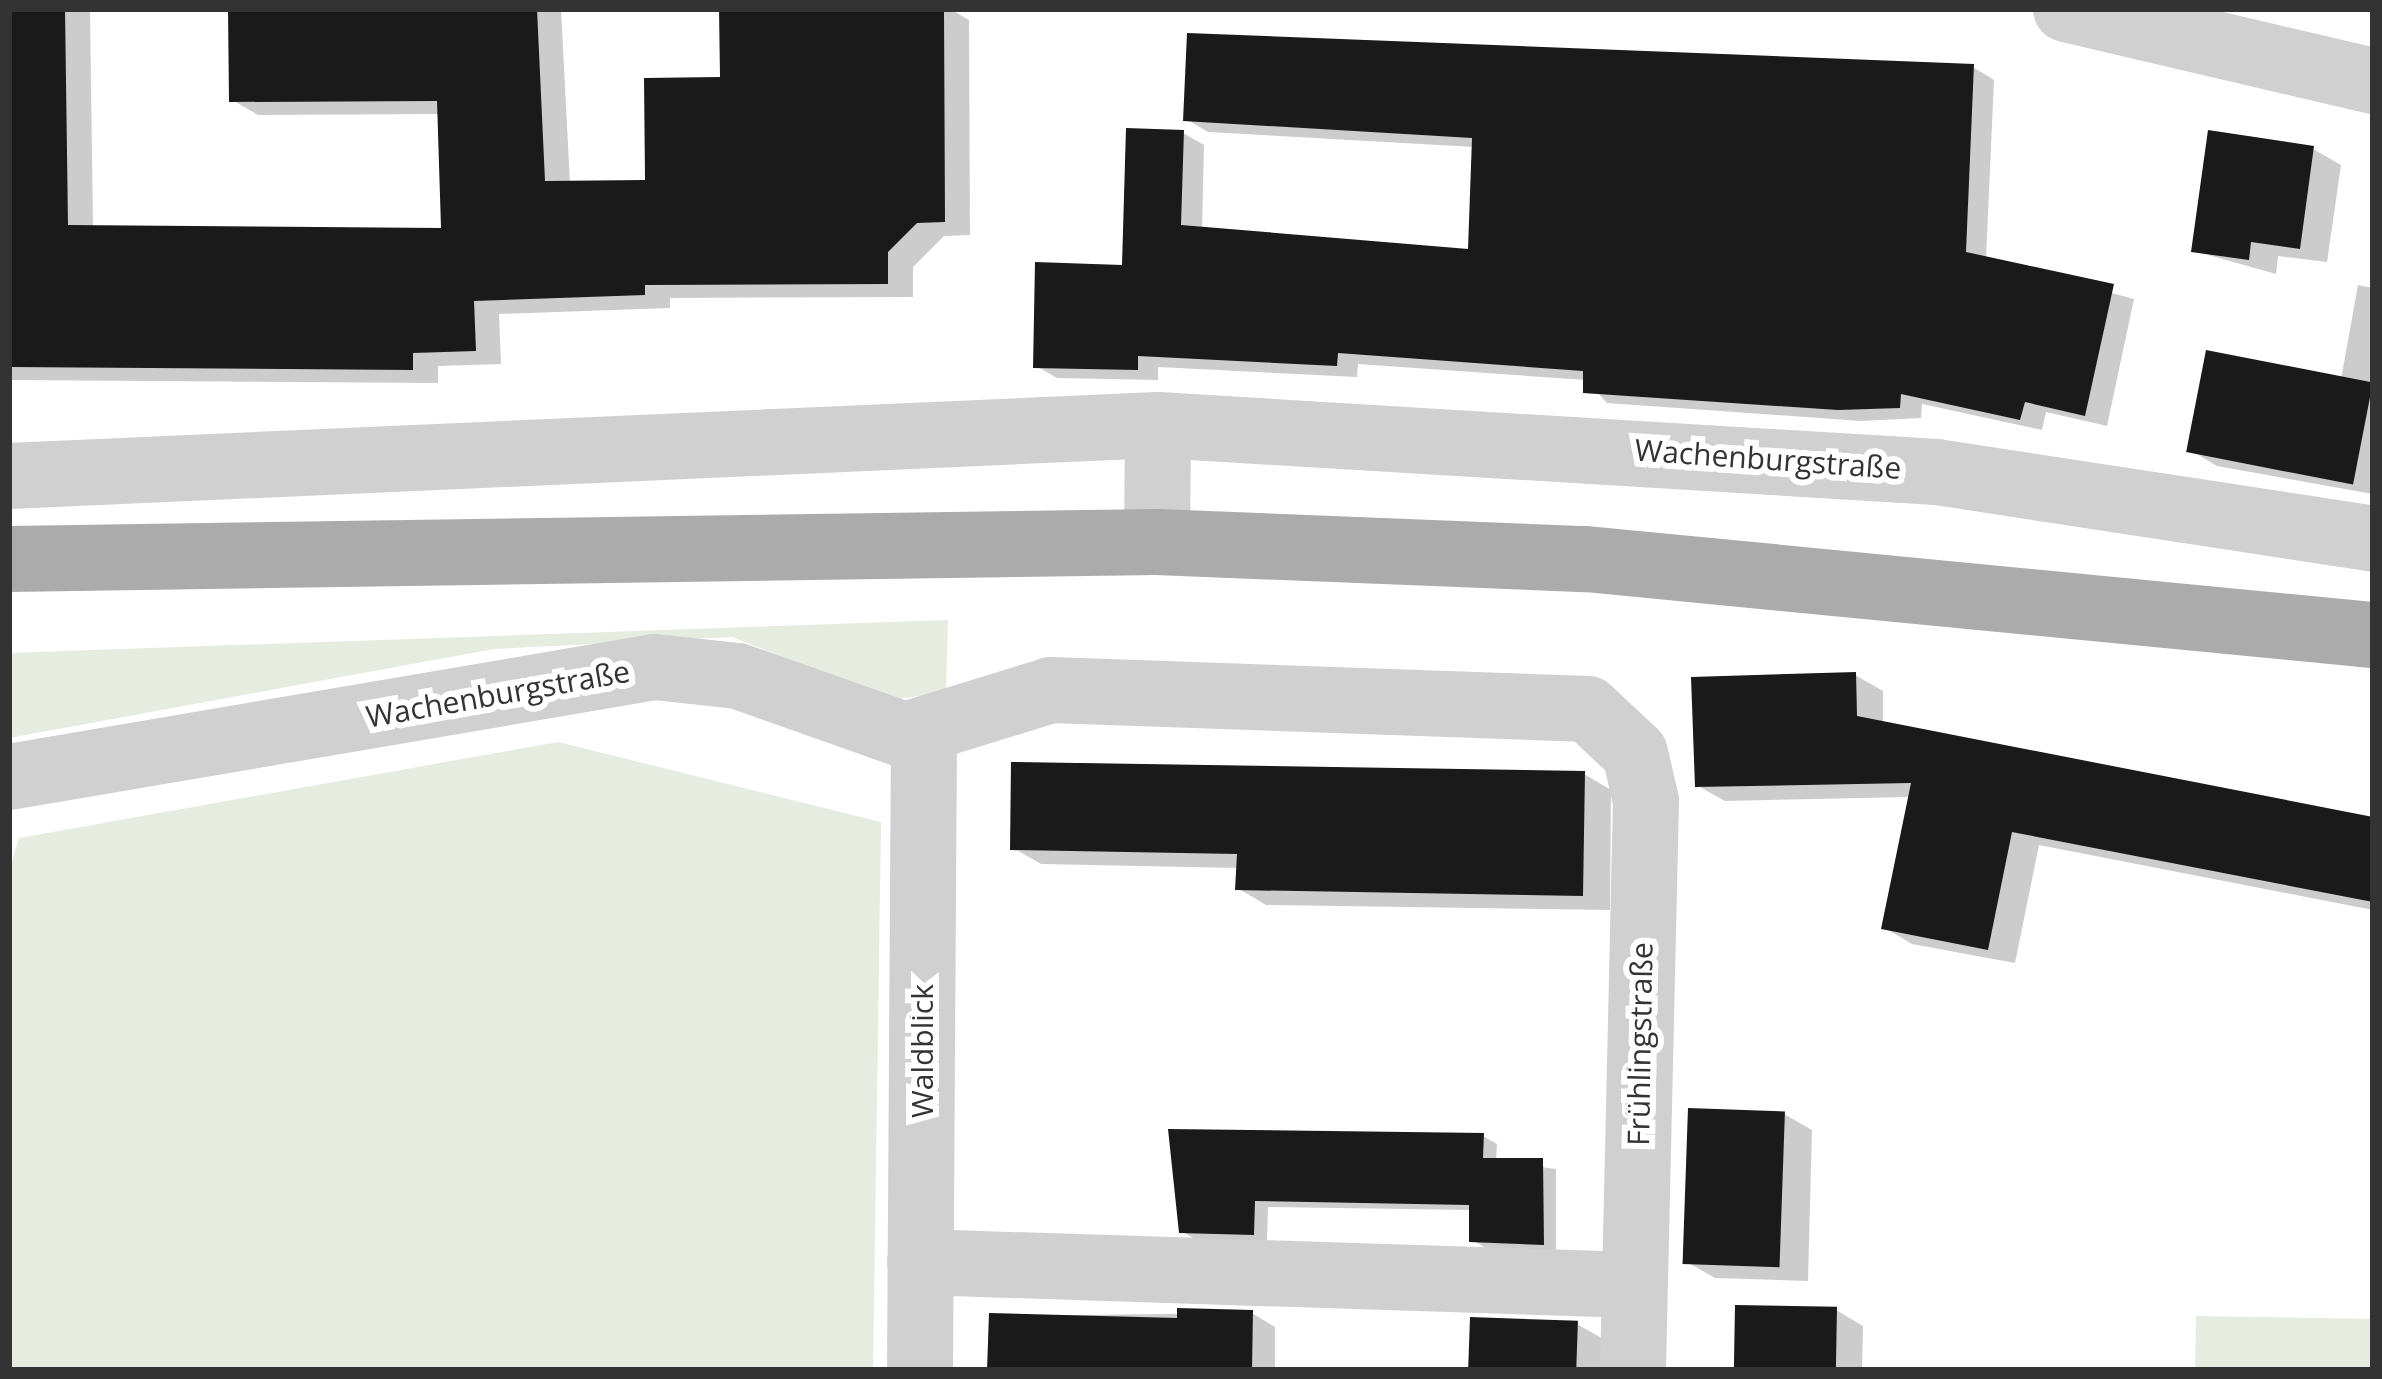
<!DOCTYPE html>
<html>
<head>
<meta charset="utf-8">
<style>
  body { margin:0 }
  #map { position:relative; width:2382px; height:1379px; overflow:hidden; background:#fff; font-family:"Open Sans",sans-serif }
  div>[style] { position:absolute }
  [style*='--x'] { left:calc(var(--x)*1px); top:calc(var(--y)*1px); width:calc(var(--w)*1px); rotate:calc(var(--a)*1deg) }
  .green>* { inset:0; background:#e6ecdf; transform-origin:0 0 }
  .shadow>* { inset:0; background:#0003 }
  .building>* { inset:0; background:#1a1a1a; transform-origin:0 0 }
  .minor>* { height:66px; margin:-33px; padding:0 33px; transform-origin:33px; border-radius:33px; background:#d0d0d0 }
  .major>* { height:66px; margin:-33px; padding:0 33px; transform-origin:33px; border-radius:33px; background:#ababab }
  span { translate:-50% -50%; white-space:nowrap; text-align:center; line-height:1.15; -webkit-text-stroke:12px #fff; paint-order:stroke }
  .street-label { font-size:30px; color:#333 }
  .frame { position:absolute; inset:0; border:12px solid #333; pointer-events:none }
</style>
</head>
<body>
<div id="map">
  <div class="green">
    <div style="clip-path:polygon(948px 620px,946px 692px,892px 700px,732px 637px,494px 649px,9px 738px,9px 653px)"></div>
    <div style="clip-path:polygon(558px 742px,881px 822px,873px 1370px,9px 1370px,9px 872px,19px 838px)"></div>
    <div style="left:2196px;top:1316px;width:177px;height:54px;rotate:1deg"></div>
  </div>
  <div class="shadow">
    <div style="clip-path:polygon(9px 9px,90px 9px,93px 228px,444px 231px,440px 114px,258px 115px,232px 100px,231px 9px,561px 9px,570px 183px,648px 183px,723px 80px,722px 9px,950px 9px,969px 20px,970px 235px,944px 236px,913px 267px,913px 297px,670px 298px,670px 308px,499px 314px,501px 364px,438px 366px,438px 383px,9px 380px)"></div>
    <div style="clip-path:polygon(1973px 67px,1994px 80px,1986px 259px,2134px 299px,2107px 426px,2046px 412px,2042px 430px,1922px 404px,1921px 418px,1861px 421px,1607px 403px,1586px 380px,1358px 364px,1357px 377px,1158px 367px,1158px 380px,1057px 378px,1036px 366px,1125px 268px,1183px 133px,1204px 145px,1202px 230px,1471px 253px,1474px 147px,1208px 132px,1186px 119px)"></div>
    <div style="clip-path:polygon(2313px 149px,2341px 165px,2327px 262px,2278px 256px,2276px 274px,2194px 251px)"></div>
    <div style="clip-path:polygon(2358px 285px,2373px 288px,2373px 494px,2217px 466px,2190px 450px,2341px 379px)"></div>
    <div style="clip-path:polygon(1855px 675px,1883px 691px,1883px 724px,2373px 821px,2373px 910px,2039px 845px,2015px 963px,1912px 944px,1885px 928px,1911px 797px,1725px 801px,1698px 786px)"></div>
    <div style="clip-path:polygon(1584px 774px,1611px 790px,1610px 910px,1266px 905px,1239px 889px,1239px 868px,1041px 864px,1013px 848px)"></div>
    <div style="clip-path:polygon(1784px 1114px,1812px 1130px,1808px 1281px,1715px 1278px,1687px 1262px)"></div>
    <div style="clip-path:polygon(1172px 1132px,1483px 1136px,1497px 1144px,1496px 1161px,1556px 1169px,1556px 1251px,1486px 1248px,1472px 1240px,1472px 1210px,1268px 1207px,1267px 1241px,1195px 1239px,1181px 1231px)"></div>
    <div style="clip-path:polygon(1836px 1310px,1863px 1326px,1862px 1370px,1736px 1370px)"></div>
    <div style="clip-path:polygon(1252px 1313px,1275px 1327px,1275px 1370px,990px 1370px,992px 1316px)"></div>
    <div style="clip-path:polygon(1577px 1324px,1605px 1340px,1605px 1370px,1472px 1370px)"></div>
  </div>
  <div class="building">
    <div style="clip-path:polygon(9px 9px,65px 9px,68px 225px,441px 228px,437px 101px,229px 102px,228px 9px,537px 9px,545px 181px,645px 180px,644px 78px,720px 77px,719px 9px,944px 9px,945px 222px,917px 223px,888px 252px,888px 284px,645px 285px,645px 295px,474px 301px,476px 351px,413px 353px,413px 370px,9px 367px)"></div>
    <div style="clip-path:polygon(1187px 33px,1974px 64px,1966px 252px,2114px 284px,2085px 416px,2025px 402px,2020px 420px,1901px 394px,1900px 408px,1838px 410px,1583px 393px,1583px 371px,1338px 353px,1337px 366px,1138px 356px,1138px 370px,1033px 368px,1035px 262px,1122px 265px,1126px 128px,1184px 130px,1181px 225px,1468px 249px,1472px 138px,1183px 121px)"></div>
    <div style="clip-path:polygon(2208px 130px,2314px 146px,2300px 249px,2251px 242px,2249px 260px,2191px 252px)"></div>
    <div style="left:2206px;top:350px;width:170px;height:104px;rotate:11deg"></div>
    <div style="clip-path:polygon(1856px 672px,1857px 716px,2373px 817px,2373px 902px,2012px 832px,1988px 950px,1881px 929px,1911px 783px,1695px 787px,1691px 677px)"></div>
    <div style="clip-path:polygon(1011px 762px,1585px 771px,1583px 896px,1235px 890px,1237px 854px,1010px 850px)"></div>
    <div style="left:1688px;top:1108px;width:97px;height:156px;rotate:2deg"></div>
    <div style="clip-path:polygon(1168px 1129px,1484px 1133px,1483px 1158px,1543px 1158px,1544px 1245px,1469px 1242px,1469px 1205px,1255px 1201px,1254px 1235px,1179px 1233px)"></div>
    <div style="left:1735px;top:1305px;width:102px;height:65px;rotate:1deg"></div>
    <div style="clip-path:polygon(1177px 1308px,1253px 1310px,1252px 1370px,987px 1370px,989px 1313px,1177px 1318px)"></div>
    <div style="left:1470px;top:1317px;width:108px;height:53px;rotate:2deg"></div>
  </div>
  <div class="minor">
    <div style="--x:2066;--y:9;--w:315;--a:13.2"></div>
    <div style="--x:9;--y:476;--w:1150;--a:-2.54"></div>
    <div style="--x:1158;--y:425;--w:780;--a:3.45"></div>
    <div style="--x:1937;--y:472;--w:441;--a:8.7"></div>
    <div style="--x:1157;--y:542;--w:117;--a:-89.5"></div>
    <div style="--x:9;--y:777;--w:655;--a:-9.66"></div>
    <div style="--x:655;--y:667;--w:83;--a:6.2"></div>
    <div style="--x:738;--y:676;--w:177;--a:19.5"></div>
    <div style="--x:905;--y:735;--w:153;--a:-17.1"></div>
    <div style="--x:1051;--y:690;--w:537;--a:2.03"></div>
    <div style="--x:1588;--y:709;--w:64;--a:43.1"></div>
    <div style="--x:1635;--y:753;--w:49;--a:77.1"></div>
    <div style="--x:1646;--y:801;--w:569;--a:91.31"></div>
    <div style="--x:920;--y:1262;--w:714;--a:1.85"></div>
    <div style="--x:920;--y:1370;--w:638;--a:-89.64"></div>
  </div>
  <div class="major">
    <div style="--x:9;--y:559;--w:1148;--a:-0.85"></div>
    <div style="--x:1157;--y:542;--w:429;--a:2.3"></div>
    <div style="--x:1586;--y:559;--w:791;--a:5.52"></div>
  </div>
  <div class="street-label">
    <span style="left:1768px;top:459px;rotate:4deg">Wachenburgstraße</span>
    <span style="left:498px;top:694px;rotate:-10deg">Wachenburgstraße</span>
    <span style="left:1640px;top:1044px;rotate:-89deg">Frühlingstraße</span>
    <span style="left:922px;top:1051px;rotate:-90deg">Waldblick</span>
  </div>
  <div class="frame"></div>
</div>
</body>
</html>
